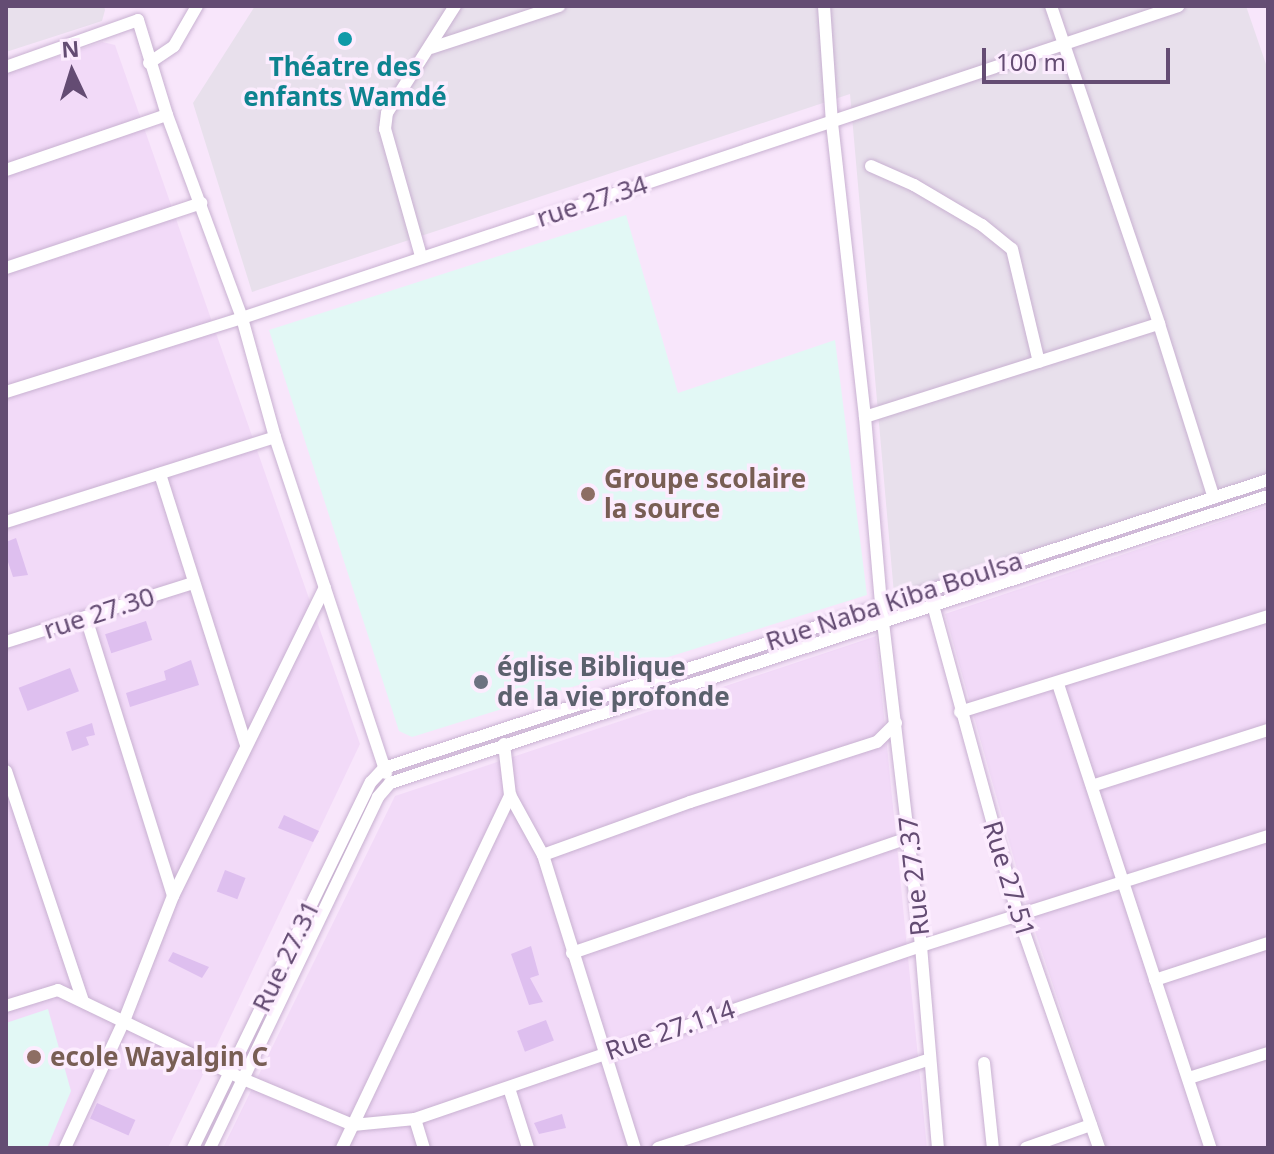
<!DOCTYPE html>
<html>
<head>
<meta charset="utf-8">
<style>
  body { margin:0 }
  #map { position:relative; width:1274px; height:1154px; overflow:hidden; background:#f8e6fb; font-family:"Noto Sans",sans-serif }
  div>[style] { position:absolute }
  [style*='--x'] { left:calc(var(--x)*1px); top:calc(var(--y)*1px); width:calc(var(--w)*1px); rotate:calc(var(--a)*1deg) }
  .residential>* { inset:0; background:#f2daf8 }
  .industrial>* { inset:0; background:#e8e0ec }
  .education>* { inset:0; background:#e2f8f5 }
  .building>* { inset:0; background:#debfef; transform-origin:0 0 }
  .roads { filter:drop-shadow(0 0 2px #c8b1d1) drop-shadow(0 0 2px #c8b1d1) }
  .minor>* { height:12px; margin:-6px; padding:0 6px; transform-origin:6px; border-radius:6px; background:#fff }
  .dots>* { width:22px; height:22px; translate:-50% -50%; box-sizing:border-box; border:4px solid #fcecfe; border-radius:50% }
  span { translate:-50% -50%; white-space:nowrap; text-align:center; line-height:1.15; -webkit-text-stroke:7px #fcecfe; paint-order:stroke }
  .culture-label { font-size:26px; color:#0d838f; font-weight:700 }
  .street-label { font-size:26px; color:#644c73 }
  .education-label { font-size:26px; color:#785e54; font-weight:700 }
  .left { translate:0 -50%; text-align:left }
  .worship-label { font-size:26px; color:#5b616d; font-weight:700 }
  .frame { position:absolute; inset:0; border:8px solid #644c73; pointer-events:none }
  .north { position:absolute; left:32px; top:32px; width:80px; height:80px; -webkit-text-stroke:6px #fcecfe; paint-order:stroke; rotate:356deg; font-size:22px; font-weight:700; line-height:32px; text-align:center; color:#644c73 }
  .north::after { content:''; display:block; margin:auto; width:28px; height:36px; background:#644c73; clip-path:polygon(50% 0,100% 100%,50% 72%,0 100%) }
  .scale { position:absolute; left:982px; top:48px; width:188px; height:36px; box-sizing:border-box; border:4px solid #644c73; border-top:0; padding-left:10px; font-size:24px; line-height:28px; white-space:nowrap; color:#644c73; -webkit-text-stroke:6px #fcecfe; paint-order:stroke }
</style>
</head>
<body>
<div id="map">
  <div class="residential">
    <div style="clip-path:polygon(102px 42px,115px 45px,360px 744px,168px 1148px,6px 1148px,6px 74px)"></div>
    <div style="clip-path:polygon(1268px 506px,1268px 1148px,1107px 1148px,1030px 916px,945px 614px)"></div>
    <div style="clip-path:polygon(876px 636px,927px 1148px,223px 1148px,395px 796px)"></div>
  </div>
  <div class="industrial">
    <div style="clip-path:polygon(6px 6px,104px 6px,105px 10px,102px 21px,6px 52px)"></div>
    <div style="clip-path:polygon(255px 6px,1246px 6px,1268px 70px,1268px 475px,894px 594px,850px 94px,252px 292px,193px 103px)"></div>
  </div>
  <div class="education">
    <div style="clip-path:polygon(626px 215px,678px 393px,835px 340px,867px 595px,412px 737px,399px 731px,269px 330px)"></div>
    <div style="clip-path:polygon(48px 1009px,71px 1091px,47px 1148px,6px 1148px,6px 1023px)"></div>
  </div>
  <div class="building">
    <div style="clip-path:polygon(16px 538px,28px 575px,13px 577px,6px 556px,6px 542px)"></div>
    <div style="left:146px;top:621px;width:20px;height:43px;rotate:72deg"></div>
    <div style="clip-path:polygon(191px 660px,199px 685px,130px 707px,126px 693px,166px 680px,164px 671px)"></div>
    <div style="left:70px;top:668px;width:25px;height:55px;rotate:69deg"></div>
    <div style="clip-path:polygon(92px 723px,95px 735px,86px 737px,89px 745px,72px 751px,66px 732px)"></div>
    <div style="clip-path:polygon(284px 815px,319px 831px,313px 842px,278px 828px)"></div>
    <div style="left:225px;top:870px;width:22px;height:23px;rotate:21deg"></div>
    <div style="clip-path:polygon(531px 946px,539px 975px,530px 978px,543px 1002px,529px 1005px,511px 954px)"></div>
    <div style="clip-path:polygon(173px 952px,209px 967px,202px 978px,168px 961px)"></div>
    <div style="left:546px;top:1020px;width:22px;height:31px;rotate:69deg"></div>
    <div style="left:97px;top:1103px;width:42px;height:17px;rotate:24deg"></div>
    <div style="clip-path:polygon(562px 1114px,566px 1128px,539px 1134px,534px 1123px)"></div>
  </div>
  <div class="roads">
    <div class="minor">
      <div style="--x:824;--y:6;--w:117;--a:86.1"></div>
      <div style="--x:832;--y:123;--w:296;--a:83.6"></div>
      <div style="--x:865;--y:417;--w:189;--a:85.1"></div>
      <div style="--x:881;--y:605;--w:343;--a:83.3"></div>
      <div style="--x:921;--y:946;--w:203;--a:85.2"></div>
      <div style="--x:1051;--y:6;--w:336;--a:71.2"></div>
      <div style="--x:1159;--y:324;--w:182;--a:72.5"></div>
      <div style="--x:431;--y:48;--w:135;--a:-18.2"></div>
      <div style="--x:149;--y:63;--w:30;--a:-34"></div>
      <div style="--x:174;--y:46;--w:46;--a:-60.1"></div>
      <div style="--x:6;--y:67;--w:140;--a:-19.6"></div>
      <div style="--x:138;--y:20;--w:99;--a:73"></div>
      <div style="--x:167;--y:115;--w:216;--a:69.7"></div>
      <div style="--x:242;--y:318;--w:123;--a:74.5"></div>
      <div style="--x:275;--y:437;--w:354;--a:71.7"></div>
      <div style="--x:871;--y:166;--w:47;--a:23.8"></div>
      <div style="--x:914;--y:185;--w:79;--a:30.5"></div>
      <div style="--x:982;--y:225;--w:38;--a:39"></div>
      <div style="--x:1012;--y:249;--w:116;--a:76.6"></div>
      <div style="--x:6;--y:170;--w:170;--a:-18.9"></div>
      <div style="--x:421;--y:256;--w:132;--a:-105.8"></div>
      <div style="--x:385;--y:129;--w:16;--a:-83"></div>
      <div style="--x:387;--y:113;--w:127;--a:-57.6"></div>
      <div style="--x:6;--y:268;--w:206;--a:-18.4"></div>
      <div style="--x:6;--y:392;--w:247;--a:-17.4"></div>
      <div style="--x:242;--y:318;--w:987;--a:-18.43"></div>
      <div style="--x:865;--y:417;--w:308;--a:-17.6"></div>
      <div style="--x:160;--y:474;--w:284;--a:72.4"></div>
      <div style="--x:6;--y:522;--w:282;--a:-17.5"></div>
      <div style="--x:933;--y:605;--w:321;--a:74.7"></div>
      <div style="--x:1018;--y:915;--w:247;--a:70.8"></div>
      <div style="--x:86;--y:618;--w:291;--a:72.6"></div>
      <div style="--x:6;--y:642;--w:196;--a:-17.5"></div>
      <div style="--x:1058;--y:684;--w:489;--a:71.8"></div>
      <div style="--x:960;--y:712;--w:323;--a:-17.3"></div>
      <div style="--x:504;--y:744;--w:51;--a:83.3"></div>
      <div style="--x:510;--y:795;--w:68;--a:61.2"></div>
      <div style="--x:543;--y:855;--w:307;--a:72.6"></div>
      <div style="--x:6;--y:771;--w:243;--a:71.5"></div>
      <div style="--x:1092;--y:786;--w:185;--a:-17.7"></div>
      <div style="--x:543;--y:855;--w:156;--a:-19.8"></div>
      <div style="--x:690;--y:802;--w:196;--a:-17.8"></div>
      <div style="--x:877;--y:742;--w:27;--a:-45"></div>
      <div style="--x:572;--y:953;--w:357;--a:-18.9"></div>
      <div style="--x:1155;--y:980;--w:119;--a:-18.1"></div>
      <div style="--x:6;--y:1006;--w:54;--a:-17.1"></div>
      <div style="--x:58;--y:990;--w:205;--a:25.7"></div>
      <div style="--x:243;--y:1079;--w:119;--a:22.7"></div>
      <div style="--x:353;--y:1125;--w:62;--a:-5.5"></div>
      <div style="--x:415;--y:1119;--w:535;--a:-18.88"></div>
      <div style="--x:921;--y:946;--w:364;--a:-17.6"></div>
      <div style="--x:984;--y:1063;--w:85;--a:84"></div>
      <div style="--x:1189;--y:1078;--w:83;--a:-17.6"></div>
      <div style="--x:509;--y:1088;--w:63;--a:72.4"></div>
      <div style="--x:415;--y:1119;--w:30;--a:73"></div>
      <div style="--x:65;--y:1148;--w:140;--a:-65.1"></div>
      <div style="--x:124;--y:1021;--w:134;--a:-68.6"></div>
      <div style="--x:173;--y:896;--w:344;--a:-63.8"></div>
      <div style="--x:193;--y:1148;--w:407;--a:-64.1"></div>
      <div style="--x:371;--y:782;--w:19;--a:-47"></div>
      <div style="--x:384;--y:768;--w:930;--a:-18.05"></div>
      <div style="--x:210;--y:1148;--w:389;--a:-64.4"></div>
      <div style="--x:378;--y:797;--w:18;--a:-49"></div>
      <div style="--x:390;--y:783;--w:924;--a:-18.1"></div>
      <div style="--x:342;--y:1148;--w:391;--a:-64.5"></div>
      <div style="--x:658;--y:1148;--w:286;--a:-18.1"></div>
      <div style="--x:1026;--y:1148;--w:69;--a:-19.5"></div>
    </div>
  </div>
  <div class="dots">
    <div style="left:345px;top:39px;background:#0f9aa8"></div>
    <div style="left:588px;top:494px;background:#8d6e63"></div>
    <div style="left:481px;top:682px;background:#6b7280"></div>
    <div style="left:34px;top:1057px;background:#8d6e63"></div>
  </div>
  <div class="culture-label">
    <span style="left:345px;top:82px">Théatre des<br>enfants Wamdé</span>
  </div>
  <div class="street-label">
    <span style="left:592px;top:201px;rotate:-18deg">rue 27.34</span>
    <span style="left:894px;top:601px;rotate:-18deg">Rue Naba Kiba Boulsa</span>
    <span style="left:99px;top:613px;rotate:-18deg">rue 27.30</span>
    <span style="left:914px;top:876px;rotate:-96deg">Rue 27.37</span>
    <span style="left:1009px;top:879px;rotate:73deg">Rue 27.51</span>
    <span style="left:286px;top:956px;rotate:-64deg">Rue 27.31</span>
    <span style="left:670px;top:1030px;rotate:-19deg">Rue 27.114</span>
  </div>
  <div class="education-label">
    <span class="left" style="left:604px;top:494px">Groupe scolaire<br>la source</span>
    <span class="left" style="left:50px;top:1057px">ecole Wayalgin C</span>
  </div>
  <div class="worship-label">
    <span class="left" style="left:497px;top:682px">église Biblique<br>de la vie profonde</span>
  </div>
  <div class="frame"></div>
  <div class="north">N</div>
  <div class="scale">100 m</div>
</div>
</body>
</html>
